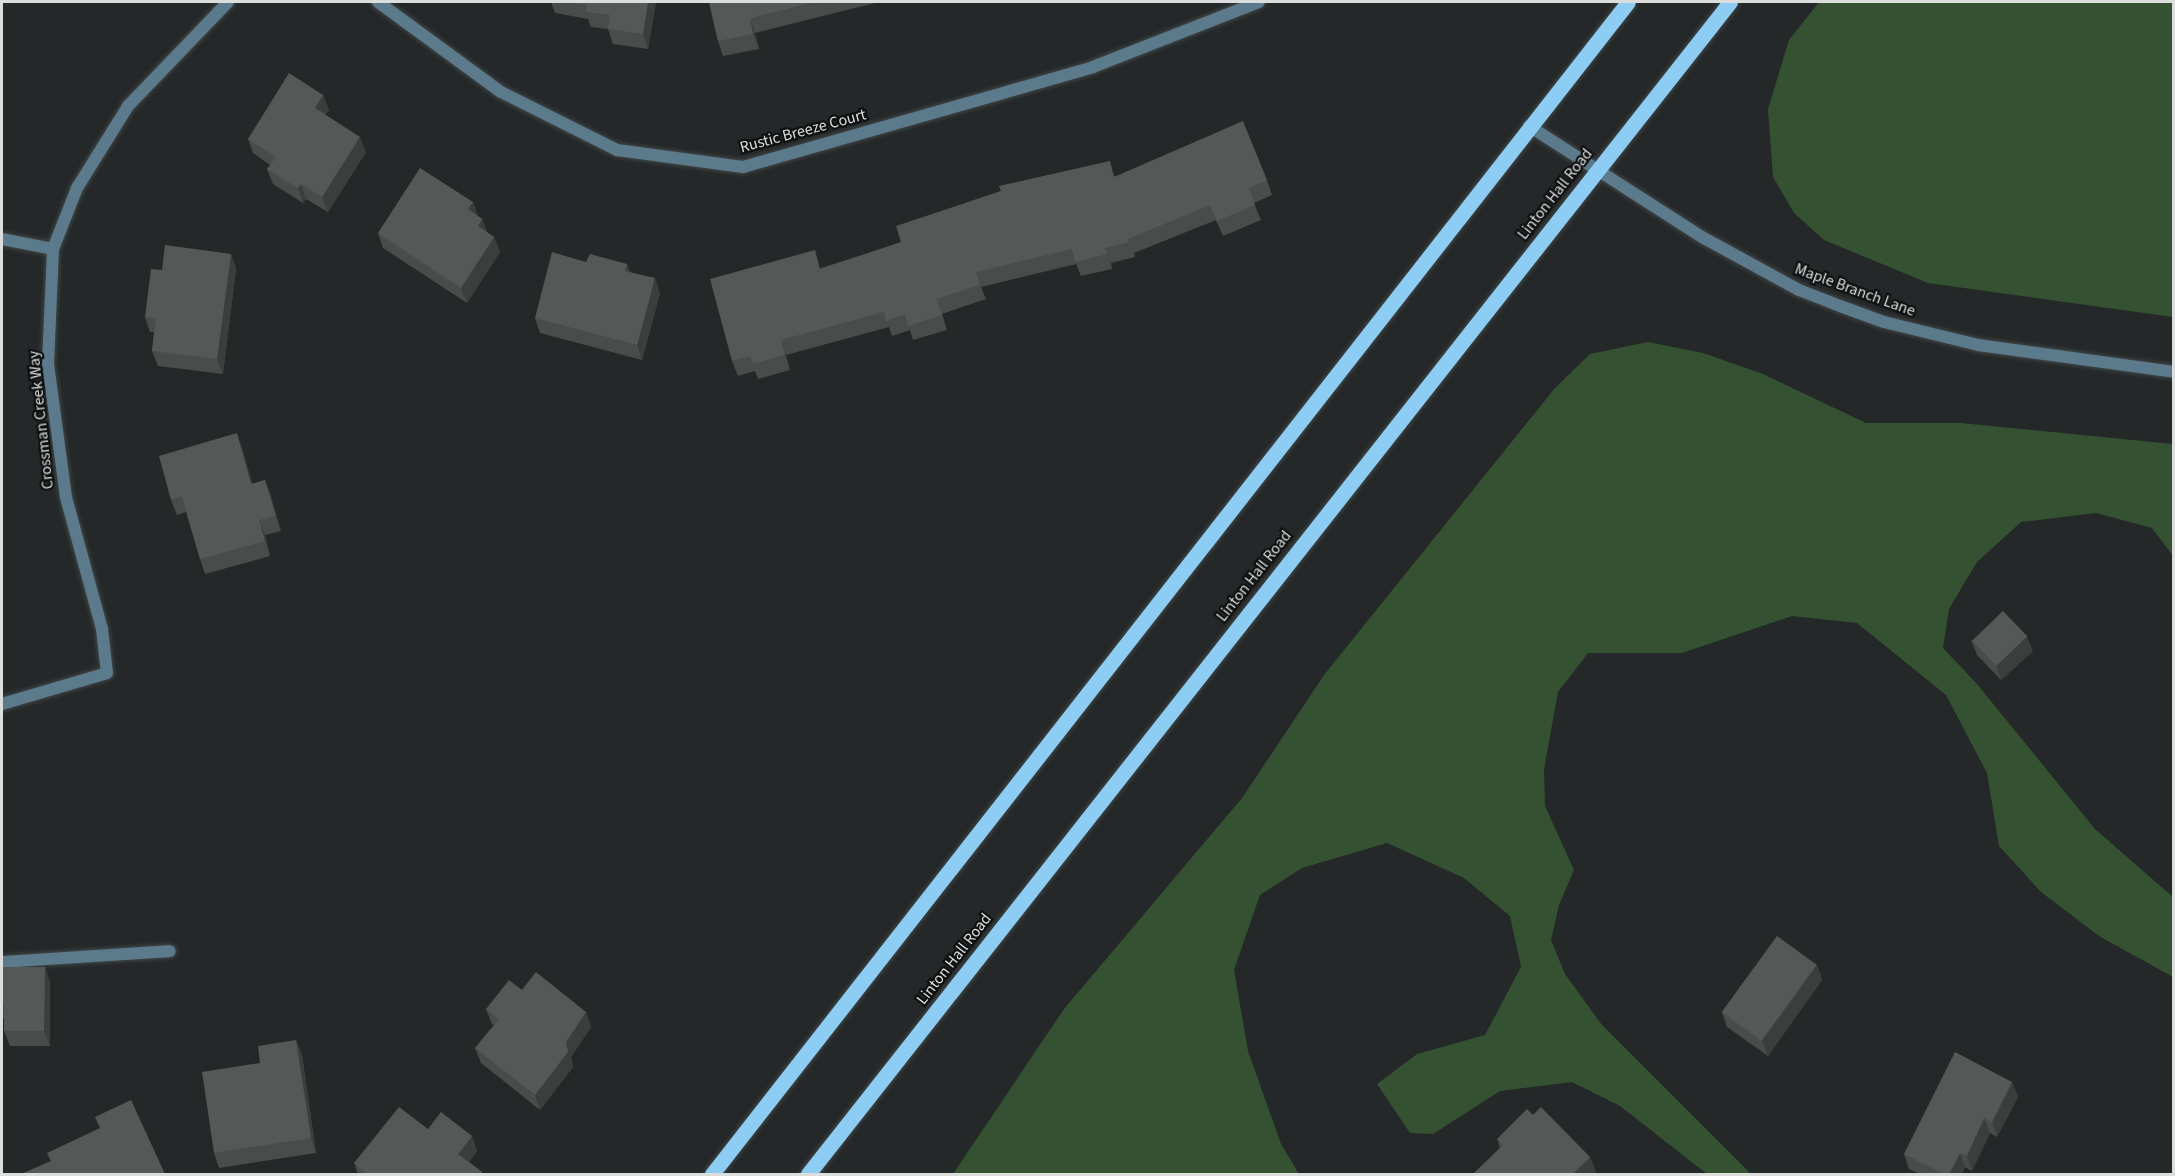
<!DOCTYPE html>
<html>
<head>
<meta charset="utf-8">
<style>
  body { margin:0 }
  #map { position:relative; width:2175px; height:1176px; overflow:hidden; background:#242828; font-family:"Source Sans 3",sans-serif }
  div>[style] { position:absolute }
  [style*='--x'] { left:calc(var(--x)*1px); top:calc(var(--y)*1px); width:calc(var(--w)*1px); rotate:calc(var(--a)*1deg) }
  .green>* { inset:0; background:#345131 }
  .roads { filter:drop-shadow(0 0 2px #414545) drop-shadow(0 0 2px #414545) }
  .lane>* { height:12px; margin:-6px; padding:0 6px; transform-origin:6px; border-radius:6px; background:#5b7a8c }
  .street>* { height:12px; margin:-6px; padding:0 6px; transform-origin:6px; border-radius:6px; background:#5b7a8c }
  .primary>* { height:15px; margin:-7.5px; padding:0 7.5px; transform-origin:7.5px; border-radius:7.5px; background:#8dcdf3 }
  .wall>* { inset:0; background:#494c4b }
  .shaded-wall>* { inset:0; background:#3c3e3d }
  .building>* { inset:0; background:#555857; transform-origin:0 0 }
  span { translate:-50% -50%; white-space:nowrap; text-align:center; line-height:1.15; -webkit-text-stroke:4.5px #0f1011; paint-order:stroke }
  .street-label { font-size:16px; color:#dcdede }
  .frame { position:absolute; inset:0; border:3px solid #dcdede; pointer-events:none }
</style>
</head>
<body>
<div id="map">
  <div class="green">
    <div style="clip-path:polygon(1819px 2px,2173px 2px,2173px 317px,1928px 283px,1824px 240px,1794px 213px,1773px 177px,1768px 109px,1789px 40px)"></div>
    <div style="clip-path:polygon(1648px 342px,1703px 353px,1763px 374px,1866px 423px,1961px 423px,2173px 444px,2173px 556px,2152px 528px,2096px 513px,2021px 522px,1977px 562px,1949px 609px,1943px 648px,1977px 684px,2095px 829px,2173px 897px,2173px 977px,2099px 936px,2041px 892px,1999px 846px,1987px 773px,1946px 695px,1857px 623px,1792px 616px,1682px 653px,1588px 653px,1558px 692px,1544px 769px,1545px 806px,1574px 870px,1559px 905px,1551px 940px,1565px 974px,1602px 1025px,1751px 1174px,1707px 1174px,1620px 1106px,1572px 1082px,1500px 1091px,1433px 1134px,1410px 1133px,1377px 1084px,1417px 1054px,1485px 1035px,1521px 967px,1510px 916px,1464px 878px,1387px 843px,1302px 868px,1260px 895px,1234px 970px,1248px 1051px,1281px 1144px,1299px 1174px,953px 1174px,1064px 1009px,1242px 798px,1324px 675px,1555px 388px,1590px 354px)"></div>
  </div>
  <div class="roads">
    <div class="lane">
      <div style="--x:2;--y:962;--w:168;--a:-3.7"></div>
    </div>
    <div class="street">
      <div style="--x:378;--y:2;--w:152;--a:36.2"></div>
      <div style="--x:501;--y:92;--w:130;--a:26.6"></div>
      <div style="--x:617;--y:150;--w:127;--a:7.7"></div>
      <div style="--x:743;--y:167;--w:364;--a:-15.9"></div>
      <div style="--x:1093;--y:67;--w:178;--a:-21.4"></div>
      <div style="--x:1529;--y:126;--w:206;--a:32.7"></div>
      <div style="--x:1702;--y:237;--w:111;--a:28.7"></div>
      <div style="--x:1799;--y:290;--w:44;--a:21.3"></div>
      <div style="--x:1840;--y:306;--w:47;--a:20"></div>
      <div style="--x:1884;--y:322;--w:97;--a:13.7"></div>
      <div style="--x:1978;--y:345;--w:198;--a:7.8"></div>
      <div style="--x:2;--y:239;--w:52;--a:11.1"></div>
      <div style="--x:2;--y:704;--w:109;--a:-16.4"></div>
      <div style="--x:107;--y:673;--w:44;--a:-96.5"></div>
      <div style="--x:102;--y:629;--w:137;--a:-105.3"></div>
      <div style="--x:66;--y:497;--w:134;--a:-97.7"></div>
      <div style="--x:48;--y:364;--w:115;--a:-87.5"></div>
      <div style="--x:53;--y:249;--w:66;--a:-68.5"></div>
      <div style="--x:77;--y:188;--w:97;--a:-58.1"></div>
      <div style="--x:128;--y:106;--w:144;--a:-46.1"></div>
    </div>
    <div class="primary">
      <div style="--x:712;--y:1174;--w:1487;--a:-51.99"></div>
      <div style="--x:808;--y:1174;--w:1491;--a:-51.81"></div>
    </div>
  </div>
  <div class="wall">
    <div style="clip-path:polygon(551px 2px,656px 2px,648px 49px,613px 44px,608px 29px,591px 27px,588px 19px,555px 13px)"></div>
    <div style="clip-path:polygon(709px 2px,879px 2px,755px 33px,759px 49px,723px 56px,718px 41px)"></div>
    <div style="clip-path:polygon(323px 95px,329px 110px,325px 115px,366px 152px,328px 212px,306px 199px,303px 203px,273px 184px,267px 169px,270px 165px,253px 153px,248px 139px)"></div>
    <div style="clip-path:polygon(1116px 176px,1267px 180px,1272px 195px,1254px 203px,1261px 220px,1223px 236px,1216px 220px,1134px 253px,1135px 257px,1111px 263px,1112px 269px,1081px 276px,1076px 264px,981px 287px,986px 299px,942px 314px,947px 330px,913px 340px,910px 330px,892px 336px,889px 327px,786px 355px,790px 370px,758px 379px,755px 371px,738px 376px,732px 361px,821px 268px)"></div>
    <div style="clip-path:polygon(473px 202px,478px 216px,482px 219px,487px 232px,494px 237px,500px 252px,467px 303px,383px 248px,378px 233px)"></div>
    <div style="clip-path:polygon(231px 254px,236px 269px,223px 374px,158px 366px,152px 351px,154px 332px,150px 332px,145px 317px,162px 270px)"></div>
    <div style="clip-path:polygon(586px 262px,627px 264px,630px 272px,660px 293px,642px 360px,540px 333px,535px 318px)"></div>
    <div style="clip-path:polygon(242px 448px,252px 484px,265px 480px,281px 531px,265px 535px,270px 556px,205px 574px,200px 559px,186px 512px,177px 515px,171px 500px)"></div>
    <div style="clip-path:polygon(1971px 640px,2033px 651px,2001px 680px,1977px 655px)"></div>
    <div style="clip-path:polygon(1817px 965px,1822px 980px,1768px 1056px,1727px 1027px,1722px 1012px)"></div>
    <div style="clip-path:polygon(2px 967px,50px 982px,50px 1046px,10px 1046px,4px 1031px,4px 1018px,2px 1018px)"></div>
    <div style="clip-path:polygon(522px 990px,586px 1012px,591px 1027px,571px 1057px,573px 1067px,540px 1110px,481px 1063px,475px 1048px,494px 1025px,492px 1024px,486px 1009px)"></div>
    <div style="clip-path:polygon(296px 1040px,302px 1055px,316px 1153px,219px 1168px,214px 1153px,260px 1063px)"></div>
    <div style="clip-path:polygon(2012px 1082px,2018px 1097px,1997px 1137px,1990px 1133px,1972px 1171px,1965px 1167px,1962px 1174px,1920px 1174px,1909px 1169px,1904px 1154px)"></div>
    <div style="clip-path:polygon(428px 1129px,472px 1136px,477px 1151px,469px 1162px,482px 1172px,482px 1174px,358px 1174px,354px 1163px)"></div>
    <div style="clip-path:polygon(1497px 1139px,1590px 1157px,1596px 1172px,1500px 1148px)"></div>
  </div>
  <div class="shaded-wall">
    <div style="clip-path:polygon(648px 2px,656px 2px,648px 49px,643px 34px)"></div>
    <div style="clip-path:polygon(750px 18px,755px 33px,759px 49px,753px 34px)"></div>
    <div style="clip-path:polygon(323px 95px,329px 110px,320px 123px,315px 108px)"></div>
    <div style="clip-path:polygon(360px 137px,366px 152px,328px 212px,322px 197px)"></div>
    <div style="clip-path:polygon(301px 184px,306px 199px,303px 203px,298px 188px)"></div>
    <div style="clip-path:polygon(473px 202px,478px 217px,468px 209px)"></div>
    <div style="clip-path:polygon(482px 219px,488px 234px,478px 226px)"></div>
    <div style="clip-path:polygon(494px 237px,500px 252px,467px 303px,461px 288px)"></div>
    <div style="clip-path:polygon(231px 254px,236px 269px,223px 374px,217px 359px)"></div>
    <div style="clip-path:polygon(627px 264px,632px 279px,625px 271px)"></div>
    <div style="clip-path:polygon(655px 278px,660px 293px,642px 360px,637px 345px)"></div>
    <div style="clip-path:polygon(781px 340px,786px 355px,790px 370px,785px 355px)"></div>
    <div style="clip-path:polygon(237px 433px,242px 448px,257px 499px,251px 484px)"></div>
    <div style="clip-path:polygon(265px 480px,271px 495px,281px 531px,276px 516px)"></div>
    <div style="clip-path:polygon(259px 520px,265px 535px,270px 556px,265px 541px)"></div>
    <div style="clip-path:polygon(2027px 636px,2033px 651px,2001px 680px,1996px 665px)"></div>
    <div style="clip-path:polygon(1817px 965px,1822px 980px,1768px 1056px,1762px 1041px)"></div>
    <div style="clip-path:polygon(45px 967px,50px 982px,50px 1046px,44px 1031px)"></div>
    <div style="clip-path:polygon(586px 1012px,591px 1027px,571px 1057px,573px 1067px,540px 1110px,535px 1095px,566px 1042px)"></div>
    <div style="clip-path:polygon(296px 1040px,302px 1055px,316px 1153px,311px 1138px)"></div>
    <div style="clip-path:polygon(2012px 1082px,2018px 1097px,1997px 1137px,1992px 1122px)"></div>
    <div style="clip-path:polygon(1984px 1118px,1990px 1133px,1972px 1171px,1967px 1156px)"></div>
    <div style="clip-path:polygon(472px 1136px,477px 1151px,464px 1169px,458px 1154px)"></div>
    <div style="clip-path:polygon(1960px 1153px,1965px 1167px,1962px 1174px,1949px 1174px)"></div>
    <div style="clip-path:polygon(1590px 1157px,1596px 1172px,1593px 1174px,1573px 1174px)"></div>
  </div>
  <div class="building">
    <div style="clip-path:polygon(568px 2px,648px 2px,643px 34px,608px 29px,610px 15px,586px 12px,587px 5px)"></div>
    <div style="clip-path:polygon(709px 2px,815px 2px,750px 18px,753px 34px,718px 41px)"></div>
    <div style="clip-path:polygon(289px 73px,323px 95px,315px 108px,360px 137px,322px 197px,301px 184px,298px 188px,267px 169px,276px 157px,248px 139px)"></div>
    <div style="clip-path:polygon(1243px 121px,1267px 180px,1249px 188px,1255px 205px,1217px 221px,1210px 205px,1128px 239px,1129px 242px,1105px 248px,1107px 254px,1075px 262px,1072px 249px,976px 272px,980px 285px,936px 299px,942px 315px,908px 326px,905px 314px,886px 321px,884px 312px,781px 340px,785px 355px,753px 364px,750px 356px,732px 361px,710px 279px,815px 250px,820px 269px,901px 242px,896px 226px,1001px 191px,999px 186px,1110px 161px,1114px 177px)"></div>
    <div style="clip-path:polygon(420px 168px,473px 202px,468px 209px,482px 219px,478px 226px,494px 237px,461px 288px,378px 233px)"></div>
    <div style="clip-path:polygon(165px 245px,231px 254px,217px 359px,152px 351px,156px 318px,145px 317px,151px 269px,162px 270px)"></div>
    <div style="clip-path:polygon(552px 252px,586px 262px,590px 254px,627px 264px,625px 271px,655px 278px,637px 345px,535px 318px)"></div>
    <div style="clip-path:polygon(237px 433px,251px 484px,265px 480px,276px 516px,259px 520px,265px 541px,200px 559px,182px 496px,171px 500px,159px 456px)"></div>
    <div style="left:2003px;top:611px;width:35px;height:43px;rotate:46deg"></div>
    <div style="left:1777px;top:936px;width:49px;height:94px;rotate:36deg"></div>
    <div style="clip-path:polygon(2px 967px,45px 967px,44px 1031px,4px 1031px,4px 1003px,2px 1003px)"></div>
    <div style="clip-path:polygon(536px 972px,586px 1012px,566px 1042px,568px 1052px,535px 1095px,475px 1048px,499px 1019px,486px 1009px,509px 980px,522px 990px)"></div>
    <div style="clip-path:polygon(296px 1040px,311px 1138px,214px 1153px,202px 1072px,260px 1063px,258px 1046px)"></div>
    <div style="clip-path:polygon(1955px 1052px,2012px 1082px,1992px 1122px,1984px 1118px,1967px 1156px,1960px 1153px,1949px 1174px,1944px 1174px,1904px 1154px)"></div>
    <div style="clip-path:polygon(131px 1100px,165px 1174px,21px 1174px,51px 1161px,47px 1153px,100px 1128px,95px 1117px)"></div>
    <div style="clip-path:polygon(399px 1107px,428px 1129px,441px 1112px,472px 1136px,458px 1154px,482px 1172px,480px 1174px,367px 1174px,354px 1163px)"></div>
    <div style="clip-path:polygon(1541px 1107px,1590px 1157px,1573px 1174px,1473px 1174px,1503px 1145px,1497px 1139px,1527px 1109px,1533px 1115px)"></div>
  </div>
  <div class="street-label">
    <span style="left:803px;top:131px;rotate:-15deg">Rustic Breeze Court</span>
    <span style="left:1555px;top:194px;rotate:-52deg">Linton Hall Road</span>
    <span style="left:1855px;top:290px;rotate:20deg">Maple Branch Lane</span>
    <span style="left:41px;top:420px;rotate:-96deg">Crossman Creek Way</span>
    <span style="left:1254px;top:576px;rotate:-52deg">Linton Hall Road</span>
    <span style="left:954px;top:959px;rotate:-52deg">Linton Hall Road</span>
  </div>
  <div class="frame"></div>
</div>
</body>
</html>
